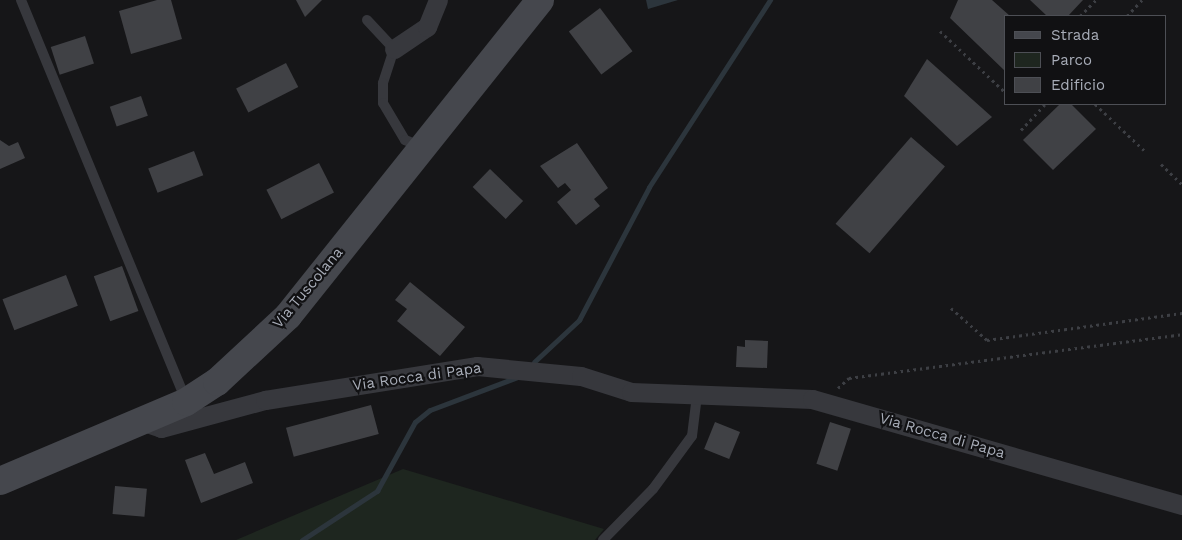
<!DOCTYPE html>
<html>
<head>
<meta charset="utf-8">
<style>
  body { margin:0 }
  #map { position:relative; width:1182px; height:540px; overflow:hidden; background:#161618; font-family:"Work Sans",sans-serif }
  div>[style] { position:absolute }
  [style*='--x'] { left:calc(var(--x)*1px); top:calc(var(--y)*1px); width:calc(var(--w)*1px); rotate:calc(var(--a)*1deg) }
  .green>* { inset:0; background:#1e261f }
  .water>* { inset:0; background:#2c353c }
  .stream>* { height:5px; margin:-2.5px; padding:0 2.5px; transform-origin:2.5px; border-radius:2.5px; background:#2c353c }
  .building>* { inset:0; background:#404145; transform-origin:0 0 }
  .path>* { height:3px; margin-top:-1.5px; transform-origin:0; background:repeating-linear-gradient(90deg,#3d3f44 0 2.5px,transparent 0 6.5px) }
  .lane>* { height:10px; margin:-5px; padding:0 5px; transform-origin:5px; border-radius:5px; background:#37383d }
  .street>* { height:19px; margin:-9.5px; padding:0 9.5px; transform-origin:9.5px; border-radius:9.5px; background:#37383d }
  .secondary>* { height:28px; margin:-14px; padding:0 14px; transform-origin:14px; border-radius:14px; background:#45474d }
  span { translate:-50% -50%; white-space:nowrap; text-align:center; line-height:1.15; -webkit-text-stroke:4.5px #111113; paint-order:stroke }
  .street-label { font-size:15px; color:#a8adb8 }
  .legend { position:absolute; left:1004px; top:15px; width:162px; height:90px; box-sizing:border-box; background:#111113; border:1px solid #4d4f55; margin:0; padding:6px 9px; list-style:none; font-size:15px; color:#a8adb8 }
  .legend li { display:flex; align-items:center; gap:10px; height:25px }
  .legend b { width:25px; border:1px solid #4d4f55 }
</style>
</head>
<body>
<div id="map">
  <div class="green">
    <div style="clip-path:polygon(403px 469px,604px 529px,595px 540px,236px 540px)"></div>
  </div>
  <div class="water">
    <div style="clip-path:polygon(646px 0,678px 0,648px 9px)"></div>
  </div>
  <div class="stream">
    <div style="--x:534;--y:362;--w:62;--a:-43"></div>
    <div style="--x:579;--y:320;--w:150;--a:-62.2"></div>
    <div style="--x:649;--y:187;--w:223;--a:-57.1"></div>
    <div style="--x:302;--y:540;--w:90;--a:-33.2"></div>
    <div style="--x:377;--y:491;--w:79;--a:-61.2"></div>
    <div style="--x:415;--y:422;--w:19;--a:-39"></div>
    <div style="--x:430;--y:410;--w:96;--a:-20.7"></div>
  </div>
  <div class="building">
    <div style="clip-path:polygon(157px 0,171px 0,182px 39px,131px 54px,119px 11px)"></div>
    <div style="clip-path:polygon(296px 0,322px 0,305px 17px)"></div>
    <div style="clip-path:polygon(958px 0,992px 0,1010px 16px,1006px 16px,1005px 71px,950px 18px)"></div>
    <div style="clip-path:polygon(1030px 0,1083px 0,1068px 16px,1047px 16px)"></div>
    <div style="left:600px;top:8px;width:54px;height:39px;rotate:53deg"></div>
    <div style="left:85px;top:36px;width:29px;height:36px;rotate:72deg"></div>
    <div style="clip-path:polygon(927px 59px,992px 117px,957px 146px,904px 96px)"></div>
    <div style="left:286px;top:63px;width:27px;height:56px;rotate:63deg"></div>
    <div style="left:141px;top:96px;width:21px;height:33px;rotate:71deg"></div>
    <div style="clip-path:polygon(1060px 104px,1071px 104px,1096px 129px,1053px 170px,1023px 140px)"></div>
    <div style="left:911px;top:137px;width:45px;height:115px;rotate:41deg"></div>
    <div style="clip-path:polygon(0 140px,9px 146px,18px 142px,25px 158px,0 169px)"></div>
    <div style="clip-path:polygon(577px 143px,608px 188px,594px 199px,600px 206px,576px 225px,557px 202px,571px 190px,565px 183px,558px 188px,540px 166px)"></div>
    <div style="left:194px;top:151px;width:26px;height:49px;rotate:69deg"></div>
    <div style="left:319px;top:163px;width:33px;height:59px;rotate:63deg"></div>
    <div style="left:490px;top:169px;width:46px;height:25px;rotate:44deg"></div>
    <div style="left:122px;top:266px;width:48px;height:30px;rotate:70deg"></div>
    <div style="left:66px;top:275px;width:33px;height:68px;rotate:69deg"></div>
    <div style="clip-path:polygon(410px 282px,465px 327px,440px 356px,397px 321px,407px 309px,395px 300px)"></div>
    <div style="clip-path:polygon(745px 340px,768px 341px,767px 368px,736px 367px,737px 346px,745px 347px)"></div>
    <div style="left:371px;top:405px;width:30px;height:88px;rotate:75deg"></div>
    <div style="left:715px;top:422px;width:27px;height:29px;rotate:22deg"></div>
    <div style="left:830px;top:422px;width:22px;height:44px;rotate:18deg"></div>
    <div style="clip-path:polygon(205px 453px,214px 474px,245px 462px,253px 483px,201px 503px,185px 460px)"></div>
    <div style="left:115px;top:486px;width:32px;height:28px;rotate:5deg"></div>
  </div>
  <div class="path">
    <div style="--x:1080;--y:16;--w:23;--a:-45"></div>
    <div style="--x:1127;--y:16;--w:22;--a:-47"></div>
    <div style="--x:940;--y:31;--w:91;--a:43.2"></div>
    <div style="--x:1095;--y:104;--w:70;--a:43.3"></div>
    <div style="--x:1021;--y:130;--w:35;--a:-47"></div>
    <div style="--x:1161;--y:164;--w:29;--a:44"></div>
    <div style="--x:951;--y:308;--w:48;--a:41.6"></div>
    <div style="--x:987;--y:340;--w:197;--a:-7.9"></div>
    <div style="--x:838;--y:388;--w:15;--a:-42"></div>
    <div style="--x:849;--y:378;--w:336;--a:-7.5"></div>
  </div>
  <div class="lane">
    <div style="--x:21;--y:0;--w:434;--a:67.6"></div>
    <div style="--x:367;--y:20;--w:40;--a:47"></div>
    <div style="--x:394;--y:49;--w:36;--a:108"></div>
    <div style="--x:383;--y:83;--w:20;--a:90"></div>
    <div style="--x:383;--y:103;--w:43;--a:59.3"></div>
    <div style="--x:405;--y:140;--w:18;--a:22"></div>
    <div style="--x:603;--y:540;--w:71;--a:-45.6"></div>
    <div style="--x:653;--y:489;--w:66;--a:-53.7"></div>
    <div style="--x:692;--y:436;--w:41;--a:-83"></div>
  </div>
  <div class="street">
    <div style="--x:394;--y:49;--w:40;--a:-34"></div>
    <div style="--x:427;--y:27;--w:29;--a:-68"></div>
    <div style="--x:141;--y:421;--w:21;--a:19"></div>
    <div style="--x:161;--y:428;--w:108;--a:-15.1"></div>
    <div style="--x:265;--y:400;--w:215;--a:-9.1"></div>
    <div style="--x:477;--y:366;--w:104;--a:5.5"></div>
    <div style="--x:581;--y:376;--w:52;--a:17.7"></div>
    <div style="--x:631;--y:392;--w:181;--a:2.2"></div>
    <div style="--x:812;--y:399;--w:385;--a:16"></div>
  </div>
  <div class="secondary">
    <div style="--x:0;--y:481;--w:202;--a:-23"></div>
    <div style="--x:186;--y:402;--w:37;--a:-33"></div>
    <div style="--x:217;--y:382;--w:97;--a:-42.9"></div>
    <div style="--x:288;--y:316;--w:404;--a:-51.4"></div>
  </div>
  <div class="street-label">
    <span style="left:308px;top:288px;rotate:-50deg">Via Tuscolana</span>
    <span style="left:417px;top:377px;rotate:-8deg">Via Rocca di Papa</span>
    <span style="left:942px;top:436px;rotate:16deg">Via Rocca di Papa</span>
  </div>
  <ul class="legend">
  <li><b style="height:6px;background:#45474d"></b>Strada</li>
  <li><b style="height:14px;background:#1e261f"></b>Parco</li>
  <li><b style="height:14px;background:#404145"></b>Edificio</li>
  </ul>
</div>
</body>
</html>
